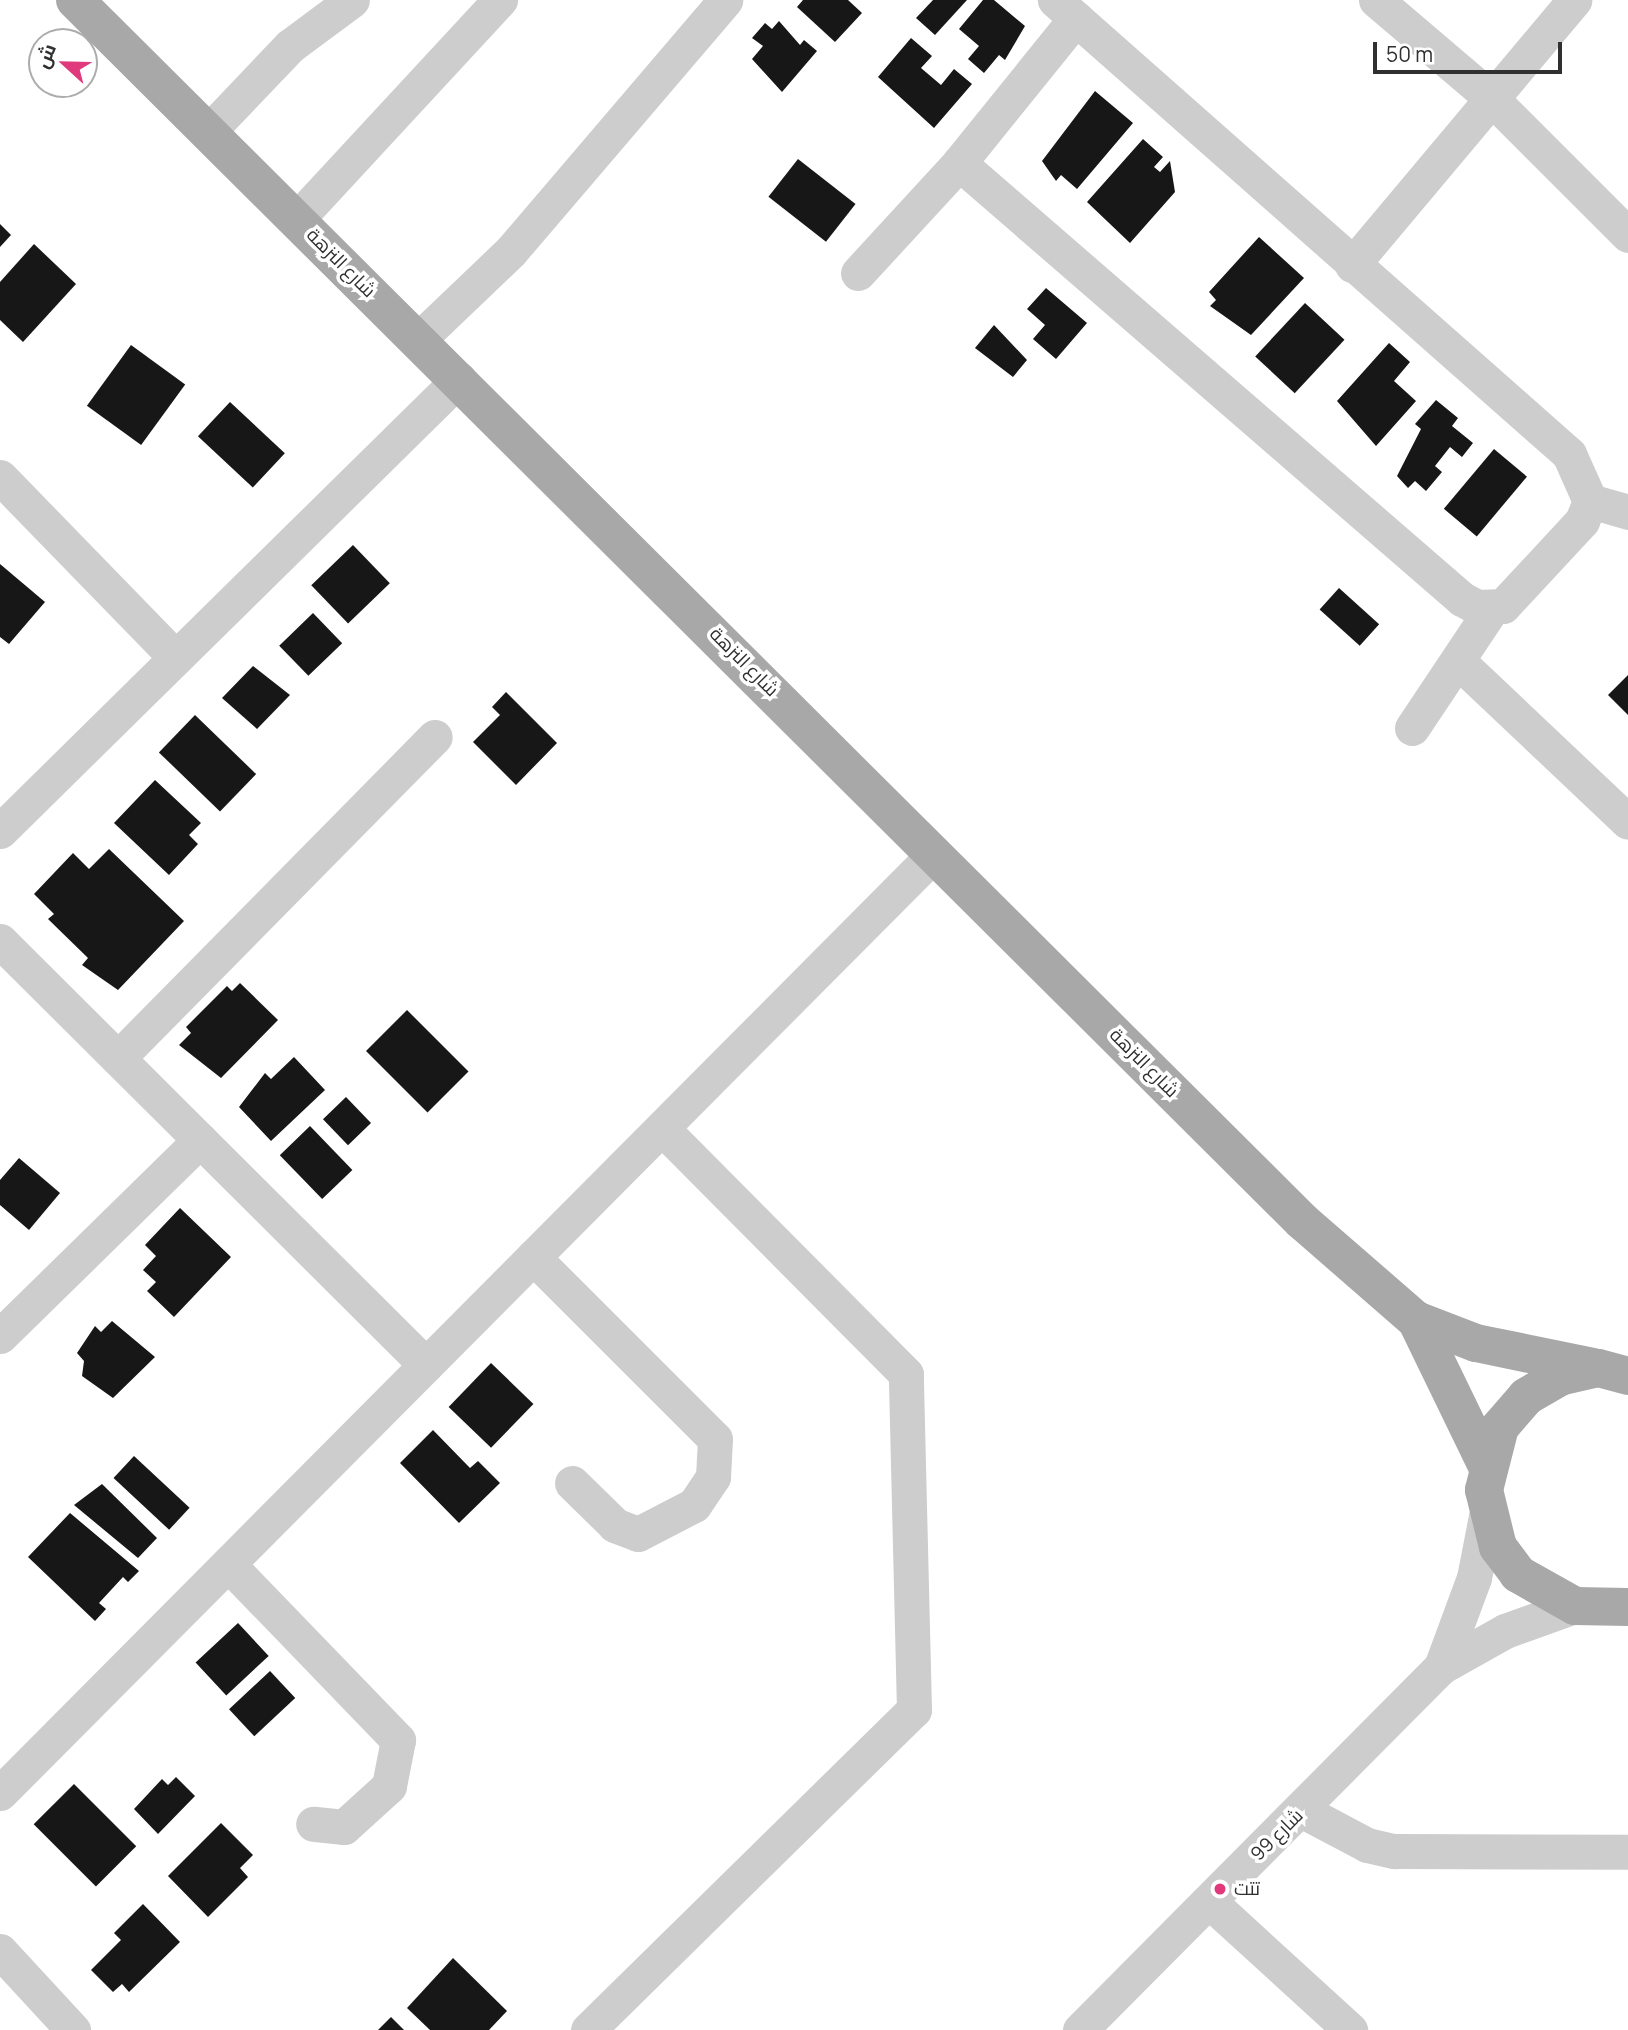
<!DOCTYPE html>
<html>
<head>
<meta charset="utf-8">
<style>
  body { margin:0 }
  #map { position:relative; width:1628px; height:2030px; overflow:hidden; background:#fff; font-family:Manrope,Cairo,sans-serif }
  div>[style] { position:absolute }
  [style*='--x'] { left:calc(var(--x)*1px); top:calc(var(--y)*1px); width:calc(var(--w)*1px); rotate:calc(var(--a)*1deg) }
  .building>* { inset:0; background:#171717; transform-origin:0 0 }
  .minor>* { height:35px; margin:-17.5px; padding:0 17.5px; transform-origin:17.5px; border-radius:17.5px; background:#cdcdcd }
  .major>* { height:38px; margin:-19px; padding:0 19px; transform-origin:19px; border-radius:19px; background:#a8a8a8 }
  .dots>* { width:19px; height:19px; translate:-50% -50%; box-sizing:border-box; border:4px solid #fff; border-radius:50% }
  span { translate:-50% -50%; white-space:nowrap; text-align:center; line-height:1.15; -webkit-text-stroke:7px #fff; paint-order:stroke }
  .street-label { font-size:19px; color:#303030 }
  .poi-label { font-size:19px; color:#303030 }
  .left { translate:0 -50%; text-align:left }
  .north { position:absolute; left:28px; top:28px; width:70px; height:70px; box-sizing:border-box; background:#fff; border:2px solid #acacac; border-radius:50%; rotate:292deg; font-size:19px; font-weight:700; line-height:28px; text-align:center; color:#303030 }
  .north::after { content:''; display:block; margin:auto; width:24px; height:32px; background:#e03a7c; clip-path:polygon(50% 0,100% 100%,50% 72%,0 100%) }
  .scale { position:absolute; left:1373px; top:42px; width:189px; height:32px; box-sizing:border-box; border:4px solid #303030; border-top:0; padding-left:9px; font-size:21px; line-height:24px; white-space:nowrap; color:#303030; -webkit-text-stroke:5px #fff; paint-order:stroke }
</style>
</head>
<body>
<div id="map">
  <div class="building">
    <div style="clip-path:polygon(803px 0,848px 0,862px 13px,835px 42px,797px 7px)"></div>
    <div style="clip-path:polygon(933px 0,967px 0,935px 35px,916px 18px)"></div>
    <div style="clip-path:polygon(983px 0,994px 0,1025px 26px,1005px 60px,999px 55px,984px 73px,968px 59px,979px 46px,959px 29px)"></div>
    <div style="clip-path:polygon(779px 21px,800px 45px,804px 40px,817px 51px,782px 92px,752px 59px,763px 46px,752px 38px,765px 23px,772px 29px)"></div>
    <div style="clip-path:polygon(911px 38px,932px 56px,921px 68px,941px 85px,954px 69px,972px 84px,934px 128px,878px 77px)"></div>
    <div style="clip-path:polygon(1095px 91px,1133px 123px,1077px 189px,1061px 175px,1056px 181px,1042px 161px)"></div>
    <div style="clip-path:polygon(1143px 139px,1163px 157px,1154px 167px,1160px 172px,1170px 161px,1175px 192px,1130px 243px,1087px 202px)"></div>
    <div style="left:798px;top:159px;width:73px;height:48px;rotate:38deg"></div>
    <div style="clip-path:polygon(0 224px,11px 235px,0 247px)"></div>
    <div style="clip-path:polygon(1259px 237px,1304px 278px,1251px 335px,1210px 306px,1216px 300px,1209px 292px)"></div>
    <div style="clip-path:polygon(34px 244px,76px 284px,23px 342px,0 320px,0 282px)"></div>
    <div style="clip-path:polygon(1046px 288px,1087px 323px,1056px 359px,1033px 339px,1045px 325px,1027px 309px)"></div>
    <div style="left:1305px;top:303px;width:54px;height:73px;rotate:43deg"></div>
    <div style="clip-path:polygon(994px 325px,1027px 360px,1013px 377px,975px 348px)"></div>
    <div style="clip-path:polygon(1389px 343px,1410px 362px,1394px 381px,1416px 401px,1376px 446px,1337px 401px)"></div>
    <div style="left:131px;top:345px;width:67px;height:75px;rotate:36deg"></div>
    <div style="clip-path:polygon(1436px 400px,1458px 418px,1452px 426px,1473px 443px,1462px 457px,1450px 447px,1435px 466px,1442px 472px,1426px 491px,1415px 481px,1408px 488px,1397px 476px,1421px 429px,1415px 424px)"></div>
    <div style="left:230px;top:402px;width:75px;height:47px;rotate:43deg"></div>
    <div style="left:1494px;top:449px;width:43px;height:78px;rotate:40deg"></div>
    <div style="left:353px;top:545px;width:53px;height:58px;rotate:46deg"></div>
    <div style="clip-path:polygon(0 564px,45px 602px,9px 644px,0 637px)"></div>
    <div style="left:1339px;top:588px;width:54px;height:29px;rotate:42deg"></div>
    <div style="left:313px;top:613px;width:42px;height:47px;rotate:46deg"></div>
    <div style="clip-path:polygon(253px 666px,290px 695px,257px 729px,222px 698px)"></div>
    <div style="clip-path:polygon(1628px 675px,1628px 715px,1608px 695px)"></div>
    <div style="clip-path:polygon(506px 692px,557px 743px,516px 785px,473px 742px,500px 715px,492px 707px)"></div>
    <div style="left:195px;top:715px;width:85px;height:52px;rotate:44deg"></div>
    <div style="clip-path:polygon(155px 780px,201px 823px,189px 835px,198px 844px,169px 875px,114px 823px)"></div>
    <div style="clip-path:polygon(109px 849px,184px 921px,118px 990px,82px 965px,88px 958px,48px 919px,54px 914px,34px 894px,73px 853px,89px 869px)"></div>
    <div style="clip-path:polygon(240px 983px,278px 1020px,221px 1078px,179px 1045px,191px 1033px,186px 1027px,227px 986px,232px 991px)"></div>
    <div style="left:407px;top:1010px;width:87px;height:58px;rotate:45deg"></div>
    <div style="clip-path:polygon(294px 1057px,325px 1090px,271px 1141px,239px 1107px,265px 1073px,271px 1079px)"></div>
    <div style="left:346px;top:1097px;width:36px;height:32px;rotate:46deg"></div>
    <div style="left:310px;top:1126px;width:61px;height:42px;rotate:46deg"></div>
    <div style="clip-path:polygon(19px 1158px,60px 1193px,29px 1230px,0 1205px,0 1180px)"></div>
    <div style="clip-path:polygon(180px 1208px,231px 1257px,174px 1317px,147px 1291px,156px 1282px,143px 1270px,156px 1256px,145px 1245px)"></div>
    <div style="clip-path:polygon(112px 1321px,155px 1357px,113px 1398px,82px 1376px,84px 1361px,77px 1353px,95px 1326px,101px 1332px)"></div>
    <div style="left:491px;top:1363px;width:59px;height:61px;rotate:44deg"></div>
    <div style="clip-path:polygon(433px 1430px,470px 1468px,478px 1461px,500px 1483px,459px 1523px,400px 1463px)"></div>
    <div style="left:134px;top:1456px;width:76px;height:30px;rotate:43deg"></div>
    <div style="clip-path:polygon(102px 1484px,157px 1538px,138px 1558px,74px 1505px)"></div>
    <div style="clip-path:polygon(70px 1513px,139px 1571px,128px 1582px,123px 1577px,99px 1603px,106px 1609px,95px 1621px,28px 1557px)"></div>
    <div style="left:238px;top:1623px;width:45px;height:58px;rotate:47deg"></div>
    <div style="left:270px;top:1671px;width:37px;height:56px;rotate:47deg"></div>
    <div style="clip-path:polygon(176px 1777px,195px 1796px,158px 1834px,134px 1809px,162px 1779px,168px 1785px)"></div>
    <div style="left:74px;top:1784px;width:88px;height:57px;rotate:45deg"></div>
    <div style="clip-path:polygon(221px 1823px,253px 1855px,240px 1868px,248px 1877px,208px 1917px,168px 1876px)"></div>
    <div style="clip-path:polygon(143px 1904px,180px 1942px,129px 1992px,122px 1984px,113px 1992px,91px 1970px,121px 1940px,114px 1933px)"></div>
    <div style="clip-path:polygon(453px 1958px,507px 2011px,489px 2030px,430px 2030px,407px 2008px)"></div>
    <div style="clip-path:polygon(391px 2017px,404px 2030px,378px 2030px)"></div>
  </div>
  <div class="minor">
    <div style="--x:1376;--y:0;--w:150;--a:40.4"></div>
    <div style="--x:1490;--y:97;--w:195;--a:45"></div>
    <div style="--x:208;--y:132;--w:119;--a:-46.4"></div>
    <div style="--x:290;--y:46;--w:77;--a:-36.6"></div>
    <div style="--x:959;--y:163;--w:666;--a:40.92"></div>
    <div style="--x:1462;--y:599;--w:17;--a:28"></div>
    <div style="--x:1477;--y:607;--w:26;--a:-2"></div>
    <div style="--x:1503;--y:606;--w:116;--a:-47.1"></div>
    <div style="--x:1582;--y:521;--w:22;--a:-68"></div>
    <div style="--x:1590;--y:501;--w:51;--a:-114.1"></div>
    <div style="--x:1569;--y:454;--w:686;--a:-138.55"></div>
    <div style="--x:297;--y:219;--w:299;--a:-47.2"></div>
    <div style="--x:1352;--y:265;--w:346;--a:-50"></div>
    <div style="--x:858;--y:273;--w:149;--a:-47.4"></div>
    <div style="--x:959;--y:163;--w:186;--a:-51.1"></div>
    <div style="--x:419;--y:339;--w:127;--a:-43.7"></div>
    <div style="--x:511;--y:251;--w:330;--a:-49.5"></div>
    <div style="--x:0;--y:477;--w:252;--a:45.8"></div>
    <div style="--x:1590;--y:501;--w:40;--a:16"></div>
    <div style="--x:1460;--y:663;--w:231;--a:43.4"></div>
    <div style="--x:1412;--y:728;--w:144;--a:-56.3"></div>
    <div style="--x:0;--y:831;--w:644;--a:-44.56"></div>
    <div style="--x:0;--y:941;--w:601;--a:44.87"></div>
    <div style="--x:118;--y:1058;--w:451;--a:-45.4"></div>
    <div style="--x:533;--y:1257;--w:257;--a:45"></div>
    <div style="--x:715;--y:1439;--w:38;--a:93"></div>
    <div style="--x:713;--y:1477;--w:34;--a:124"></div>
    <div style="--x:694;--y:1505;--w:63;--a:152.6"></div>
    <div style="--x:638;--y:1534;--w:25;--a:-159"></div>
    <div style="--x:615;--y:1525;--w:60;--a:-135.7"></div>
    <div style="--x:0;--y:1336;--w:280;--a:-44.4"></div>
    <div style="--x:228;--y:1564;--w:245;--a:46"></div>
    <div style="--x:398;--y:1740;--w:47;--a:101.1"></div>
    <div style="--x:389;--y:1786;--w:61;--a:137.7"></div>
    <div style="--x:344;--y:1827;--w:31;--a:-174"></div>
    <div style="--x:1441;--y:1667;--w:95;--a:-69.7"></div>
    <div style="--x:1474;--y:1578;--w:63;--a:-79"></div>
    <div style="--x:0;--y:1793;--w:1323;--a:-45.15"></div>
    <div style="--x:1301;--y:1810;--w:75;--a:27.9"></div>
    <div style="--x:1367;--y:1845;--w:28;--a:13"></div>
    <div style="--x:1394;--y:1851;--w:234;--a:0.2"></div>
    <div style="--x:1210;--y:1902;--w:190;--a:42.4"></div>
    <div style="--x:0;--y:1951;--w:108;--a:47.3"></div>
    <div style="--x:588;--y:2030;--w:457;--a:-44.5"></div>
    <div style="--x:914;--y:1710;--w:336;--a:-91.4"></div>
    <div style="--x:906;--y:1374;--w:346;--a:-134.8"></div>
    <div style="--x:1080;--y:2030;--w:512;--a:-45.16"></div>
    <div style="--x:1441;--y:1667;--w:73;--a:-29.4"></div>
    <div style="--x:1505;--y:1631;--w:74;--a:-19.7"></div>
  </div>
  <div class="major">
    <div style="--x:75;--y:0;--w:1731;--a:44.86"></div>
    <div style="--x:1302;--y:1221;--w:151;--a:41"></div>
    <div style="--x:1628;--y:1376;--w:31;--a:-165"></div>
    <div style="--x:1598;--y:1368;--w:39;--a:167"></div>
    <div style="--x:1560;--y:1377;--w:39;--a:150"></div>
    <div style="--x:1526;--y:1397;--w:40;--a:131"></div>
    <div style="--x:1500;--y:1427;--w:65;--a:104.3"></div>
    <div style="--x:1484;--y:1490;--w:59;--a:76.2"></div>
    <div style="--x:1498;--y:1547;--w:34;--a:53"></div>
    <div style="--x:1518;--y:1574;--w:65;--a:29.3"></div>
    <div style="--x:1575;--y:1606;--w:53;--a:1.1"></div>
    <div style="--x:1486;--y:1464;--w:160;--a:-115.9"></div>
    <div style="--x:1416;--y:1320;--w:64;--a:21"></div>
    <div style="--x:1476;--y:1343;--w:119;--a:11.6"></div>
  </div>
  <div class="dots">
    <div style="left:1220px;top:1889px;background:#e03a7c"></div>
  </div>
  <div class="street-label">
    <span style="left:341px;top:263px;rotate:45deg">شارع النزهة</span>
    <span style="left:744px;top:662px;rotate:45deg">شارع النزهة</span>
    <span style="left:1144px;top:1063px;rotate:45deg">شارع النزهة</span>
    <span style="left:1277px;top:1835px;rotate:-45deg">شارع 99</span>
  </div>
  <div class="poi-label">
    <span class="left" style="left:1234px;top:1889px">تتت</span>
  </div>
  <div class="north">ش</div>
  <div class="scale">50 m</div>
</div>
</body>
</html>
